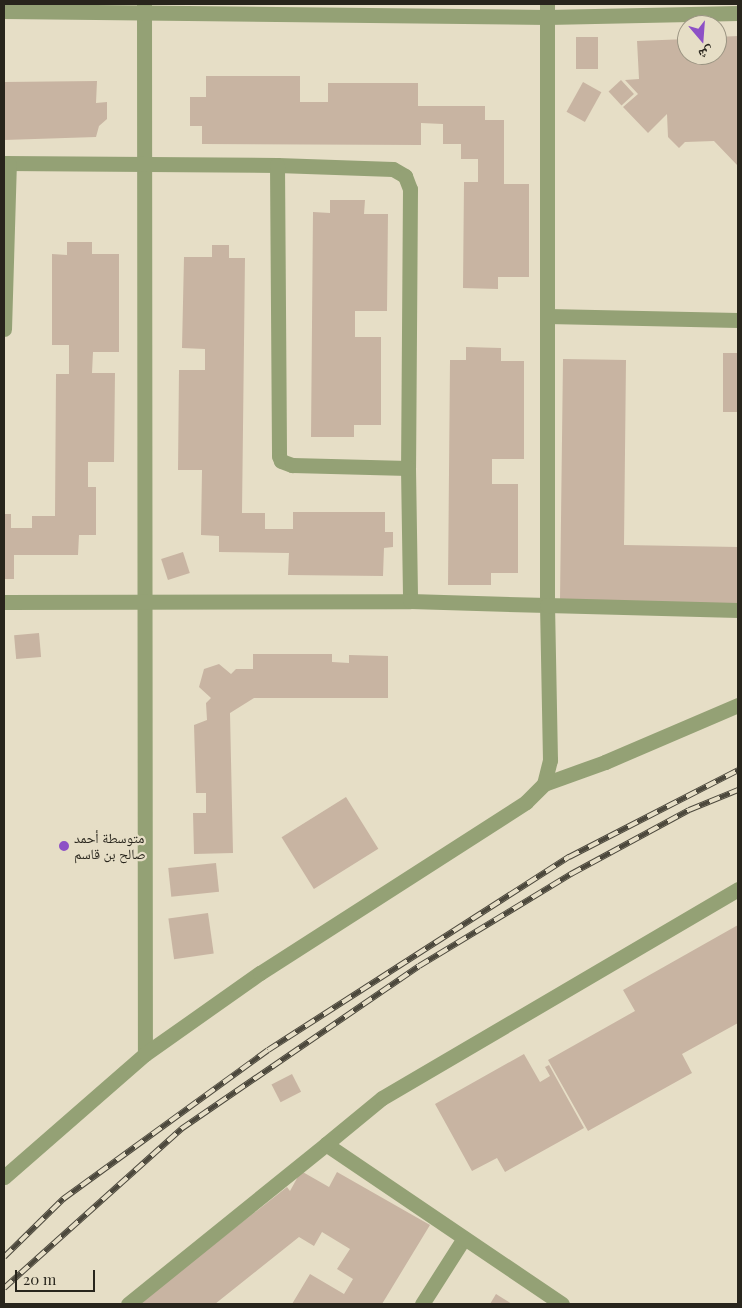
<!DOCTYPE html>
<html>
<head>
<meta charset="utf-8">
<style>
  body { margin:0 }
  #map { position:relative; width:742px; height:1308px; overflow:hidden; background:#e6dec6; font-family:"Playfair Display","Noto Naskh Arabic",serif }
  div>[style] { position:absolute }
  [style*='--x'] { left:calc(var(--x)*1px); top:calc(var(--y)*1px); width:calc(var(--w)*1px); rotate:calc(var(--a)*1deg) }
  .building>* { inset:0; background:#c8b4a2; transform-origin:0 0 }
  .minor>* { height:15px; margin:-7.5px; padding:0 7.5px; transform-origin:7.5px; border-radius:7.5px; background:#94a175 }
  .rail>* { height:5.5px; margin-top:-2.75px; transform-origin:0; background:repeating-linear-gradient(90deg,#e6dec6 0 11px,#4c483c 0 22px); box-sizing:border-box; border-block:1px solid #4c483c }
  .dots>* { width:14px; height:14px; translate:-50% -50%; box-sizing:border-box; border:2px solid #e6dec6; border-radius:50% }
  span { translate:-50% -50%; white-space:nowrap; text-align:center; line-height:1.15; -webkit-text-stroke:4.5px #e6dec6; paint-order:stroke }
  .poi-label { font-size:14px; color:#28251c }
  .left { translate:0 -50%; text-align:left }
  .frame { position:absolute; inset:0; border:5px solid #28251c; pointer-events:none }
  .north { position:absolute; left:677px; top:15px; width:50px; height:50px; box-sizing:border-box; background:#e6dec6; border:1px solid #9a9482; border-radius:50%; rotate:162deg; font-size:14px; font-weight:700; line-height:20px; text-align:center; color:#28251c }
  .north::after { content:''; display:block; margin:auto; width:18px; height:22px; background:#8d50c6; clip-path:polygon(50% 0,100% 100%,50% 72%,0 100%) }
  .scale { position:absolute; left:15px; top:1270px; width:80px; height:22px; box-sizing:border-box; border:2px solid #28251c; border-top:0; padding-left:6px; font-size:15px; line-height:18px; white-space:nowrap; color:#28251c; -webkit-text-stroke:4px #e6dec6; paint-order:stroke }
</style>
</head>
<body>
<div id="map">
  <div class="building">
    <div style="clip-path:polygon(738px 36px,738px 166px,714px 141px,685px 142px,679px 148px,668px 137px,667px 114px,648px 133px,623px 107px,638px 94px,625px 80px,639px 79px,637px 41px,687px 39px,687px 55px,717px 55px,717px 37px)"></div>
    <div style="left:576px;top:37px;width:22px;height:32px"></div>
    <div style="clip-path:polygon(206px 76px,300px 76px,300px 102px,328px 102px,328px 83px,418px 83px,418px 106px,485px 106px,485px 120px,504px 120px,504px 184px,529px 184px,529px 277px,498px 277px,498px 289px,463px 288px,464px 182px,478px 182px,478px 159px,461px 159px,461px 144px,443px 144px,443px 124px,421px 123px,421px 145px,202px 144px,202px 126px,190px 126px,190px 97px,206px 97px)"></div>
    <div style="left:621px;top:80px;width:19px;height:17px;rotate:47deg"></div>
    <div style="clip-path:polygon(97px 81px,96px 103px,107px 102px,107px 119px,99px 126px,96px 137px,4px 140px,4px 82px)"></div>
    <div style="left:583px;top:82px;width:21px;height:34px;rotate:29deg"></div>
    <div style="clip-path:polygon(330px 200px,365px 200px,364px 214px,388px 214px,387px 311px,355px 311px,355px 337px,381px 337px,381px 425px,354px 425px,354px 437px,311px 437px,313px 212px,330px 213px)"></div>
    <div style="clip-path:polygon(67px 242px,92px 242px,92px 254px,119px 254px,119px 352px,93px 352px,92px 373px,115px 373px,114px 462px,88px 462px,88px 487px,96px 487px,96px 535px,79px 535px,78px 555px,14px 555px,14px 579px,4px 579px,4px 514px,11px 514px,11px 528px,32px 528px,32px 516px,55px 516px,56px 374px,69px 374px,69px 345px,52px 345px,52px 254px,67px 255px)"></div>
    <div style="clip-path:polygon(212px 245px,229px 245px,229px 258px,245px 258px,242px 513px,265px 513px,265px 529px,293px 529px,293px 512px,385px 512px,385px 532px,393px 532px,393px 547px,384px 548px,383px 576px,288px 575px,289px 553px,219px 552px,219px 536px,201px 535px,202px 470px,178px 470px,179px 370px,205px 370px,205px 349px,182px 348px,184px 257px,212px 257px)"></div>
    <div style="clip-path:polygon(466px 347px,501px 348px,501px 361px,524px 361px,524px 459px,492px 459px,492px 484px,518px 484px,518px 573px,491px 573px,491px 585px,448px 585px,450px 360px,466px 360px)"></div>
    <div style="left:723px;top:353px;width:15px;height:59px"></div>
    <div style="clip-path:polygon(563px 359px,626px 360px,624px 545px,738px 547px,738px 604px,560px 600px)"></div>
    <div style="left:183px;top:552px;width:22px;height:23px;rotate:72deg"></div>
    <div style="left:39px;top:633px;width:24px;height:25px;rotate:85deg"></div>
    <div style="clip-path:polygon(253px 654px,332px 654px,332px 662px,349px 663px,349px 655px,388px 656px,388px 698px,254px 698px,230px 713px,233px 853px,194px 854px,193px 813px,206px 813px,206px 793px,196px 793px,194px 725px,207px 720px,206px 703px,211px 698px,199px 687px,204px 669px,219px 664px,231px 674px,236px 669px,253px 669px)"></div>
    <div style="left:346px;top:797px;width:61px;height:76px;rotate:58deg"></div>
    <div style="left:216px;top:863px;width:29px;height:48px;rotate:84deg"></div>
    <div style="left:208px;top:913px;width:41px;height:40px;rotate:82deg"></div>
    <div style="clip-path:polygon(738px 925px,738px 1023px,682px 1054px,692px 1073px,588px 1131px,548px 1060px,635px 1011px,623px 990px)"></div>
    <div style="clip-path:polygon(524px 1054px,540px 1082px,550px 1076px,545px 1067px,549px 1065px,584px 1128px,505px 1172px,497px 1158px,472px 1171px,435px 1104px)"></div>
    <div style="left:292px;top:1074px;width:20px;height:23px;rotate:63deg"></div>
    <div style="clip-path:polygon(301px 1171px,329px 1187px,337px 1172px,430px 1225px,382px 1304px,292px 1304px,310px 1274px,344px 1294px,353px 1279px,337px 1269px,350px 1249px,322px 1232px,314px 1246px,299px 1237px,215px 1304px,138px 1304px,287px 1187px,290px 1191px)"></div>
    <div style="clip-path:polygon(496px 1294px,512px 1304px,490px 1304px)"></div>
  </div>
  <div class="minor">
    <div style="--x:144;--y:4;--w:1050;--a:89.95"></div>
    <div style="--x:4;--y:11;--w:543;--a:0.63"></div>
    <div style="--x:547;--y:17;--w:191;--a:-1.2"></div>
    <div style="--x:4;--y:163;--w:273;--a:0.4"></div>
    <div style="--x:277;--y:165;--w:116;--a:2"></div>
    <div style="--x:393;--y:169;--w:14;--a:30"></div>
    <div style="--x:405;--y:176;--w:14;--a:69"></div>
    <div style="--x:410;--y:189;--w:279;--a:90.4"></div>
    <div style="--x:408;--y:468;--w:133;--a:89.1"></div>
    <div style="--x:277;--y:165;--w:291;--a:89.6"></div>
    <div style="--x:279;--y:456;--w:5;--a:68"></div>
    <div style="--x:281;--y:461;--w:12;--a:20"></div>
    <div style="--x:292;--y:465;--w:116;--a:1.5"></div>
    <div style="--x:547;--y:316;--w:191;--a:1.2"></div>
    <div style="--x:4;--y:329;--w:165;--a:-88.3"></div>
    <div style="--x:4;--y:602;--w:406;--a:-0.1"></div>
    <div style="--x:410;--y:601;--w:137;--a:1.7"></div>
    <div style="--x:547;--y:605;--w:601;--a:-90"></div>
    <div style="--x:544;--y:784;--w:65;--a:-19.8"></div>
    <div style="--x:605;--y:762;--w:145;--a:-23.2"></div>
    <div style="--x:4;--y:1177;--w:187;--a:-41.1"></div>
    <div style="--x:145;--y:1054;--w:141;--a:-35.2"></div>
    <div style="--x:260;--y:973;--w:316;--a:-32.7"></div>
    <div style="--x:526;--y:802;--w:25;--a:-45"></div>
    <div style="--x:544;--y:784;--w:25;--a:-76"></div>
    <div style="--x:550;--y:760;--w:155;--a:-91.1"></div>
    <div style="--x:547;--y:605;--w:191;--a:1.5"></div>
    <div style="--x:128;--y:1304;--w:255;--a:-38.9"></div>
    <div style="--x:422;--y:1304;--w:78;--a:-57.5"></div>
    <div style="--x:562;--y:1304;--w:285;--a:-145.9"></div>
    <div style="--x:326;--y:1144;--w:72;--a:-39.4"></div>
    <div style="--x:382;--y:1098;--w:413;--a:-30.4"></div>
  </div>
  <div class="rail">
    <div style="--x:4;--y:1257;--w:83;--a:-44.5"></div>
    <div style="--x:63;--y:1199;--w:253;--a:-36"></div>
    <div style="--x:268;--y:1050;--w:358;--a:-32.7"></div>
    <div style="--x:569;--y:857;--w:190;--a:-27.2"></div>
    <div style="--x:4;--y:1288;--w:238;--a:-41.9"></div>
    <div style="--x:181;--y:1129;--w:288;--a:-34.4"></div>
    <div style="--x:419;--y:966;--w:178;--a:-31.2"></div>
    <div style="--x:571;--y:874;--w:134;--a:-28.5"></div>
    <div style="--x:689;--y:810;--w:53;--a:-22.2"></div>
  </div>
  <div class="dots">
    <div style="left:64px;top:846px;background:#8d50c6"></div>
  </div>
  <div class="poi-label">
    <span class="left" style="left:74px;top:846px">متوسطة أحمد<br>صالح بن قاسم</span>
  </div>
  <div class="frame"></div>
  <div class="north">ش</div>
  <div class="scale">20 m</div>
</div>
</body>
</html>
